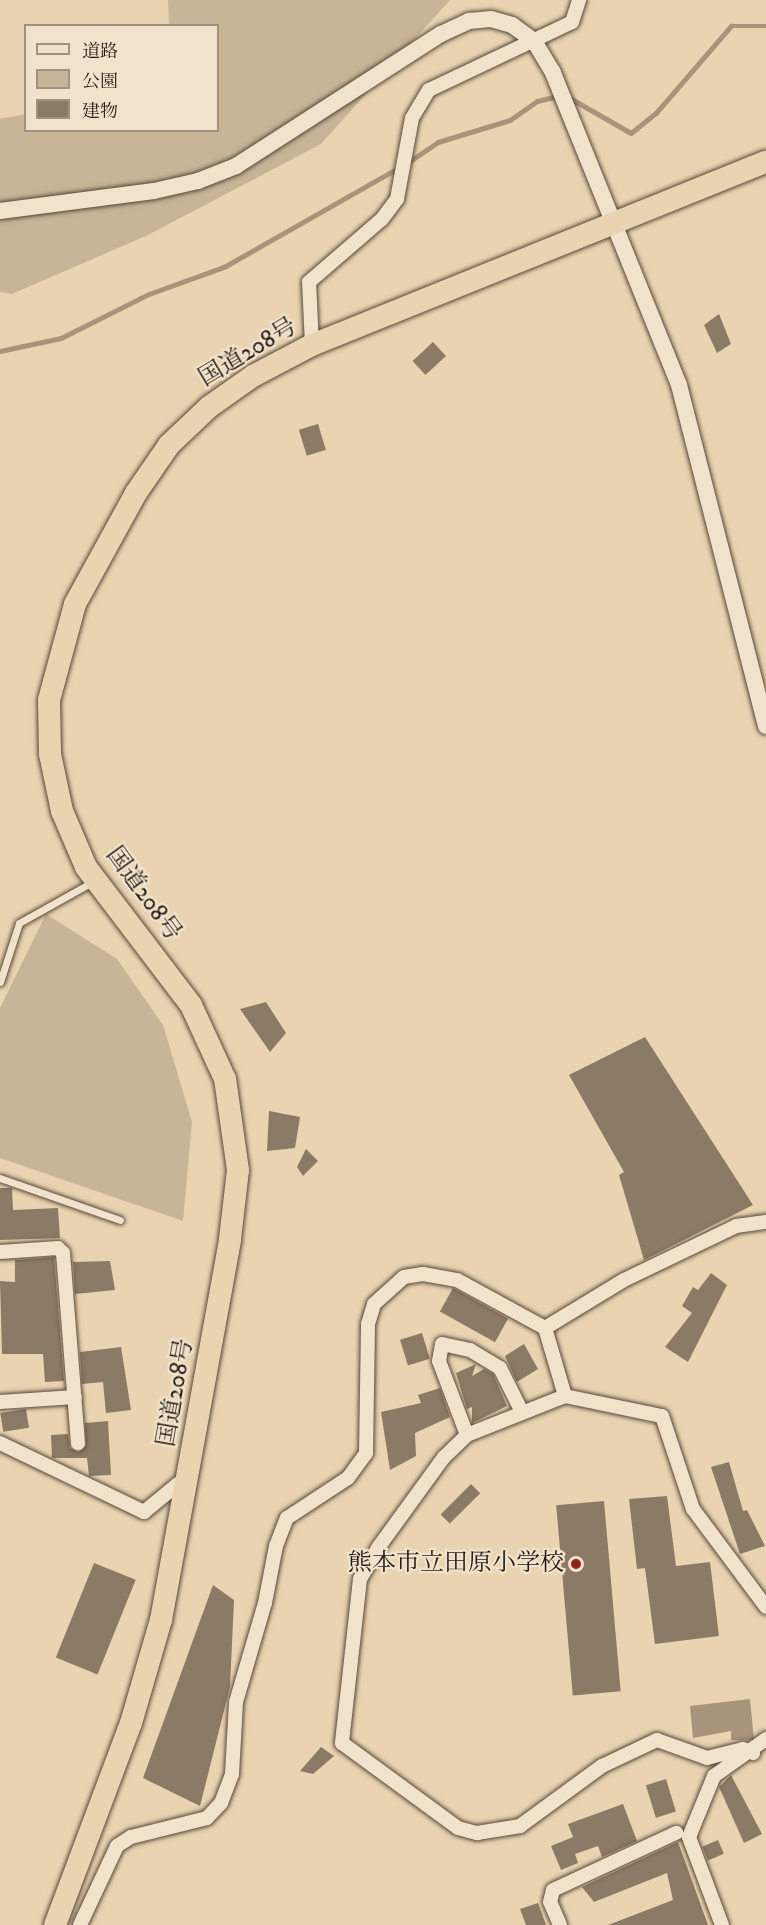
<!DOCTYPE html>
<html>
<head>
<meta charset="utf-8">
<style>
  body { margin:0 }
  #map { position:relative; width:766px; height:1925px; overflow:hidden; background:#ead3b1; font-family:"IM FELL DW Pica","Noto Serif JP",serif }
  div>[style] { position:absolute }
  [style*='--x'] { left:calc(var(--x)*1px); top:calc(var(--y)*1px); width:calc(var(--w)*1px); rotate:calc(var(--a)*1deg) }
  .green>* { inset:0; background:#c8b496 }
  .water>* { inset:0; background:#a7947b }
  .stream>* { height:4.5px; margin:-2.25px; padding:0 2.25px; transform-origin:2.25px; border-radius:2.25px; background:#a7947b }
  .building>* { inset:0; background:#8b7a65; transform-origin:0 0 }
  .roads { filter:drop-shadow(0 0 2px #56483a) drop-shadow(0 0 2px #56483a) }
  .service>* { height:7px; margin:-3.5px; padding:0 3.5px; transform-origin:3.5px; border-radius:3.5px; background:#f1e2cc }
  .minor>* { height:14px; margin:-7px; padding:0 7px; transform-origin:7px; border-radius:7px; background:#f1e2cc }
  .tertiary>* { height:16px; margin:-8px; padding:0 8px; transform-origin:8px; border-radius:8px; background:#f1e2cc }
  .trunk>* { height:22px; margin:-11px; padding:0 11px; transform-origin:11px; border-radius:11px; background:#ead3b1 }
  .dots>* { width:16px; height:16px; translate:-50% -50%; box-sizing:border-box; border:3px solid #f1e2cc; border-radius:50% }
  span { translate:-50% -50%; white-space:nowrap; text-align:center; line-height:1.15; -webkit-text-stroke:4.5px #f1e2cc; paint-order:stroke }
  .street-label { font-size:24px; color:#241a12 }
  .poi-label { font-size:24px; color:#241a12 }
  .right { translate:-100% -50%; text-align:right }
  .legend { position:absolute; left:24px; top:24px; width:195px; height:108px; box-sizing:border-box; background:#f1e2cc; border:2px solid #9f9282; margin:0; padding:8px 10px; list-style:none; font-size:18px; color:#241a12 }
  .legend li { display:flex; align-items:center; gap:12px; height:30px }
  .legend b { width:30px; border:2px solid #9f9282 }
</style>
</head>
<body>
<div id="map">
  <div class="green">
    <div style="clip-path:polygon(168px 0,450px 0,321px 144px,148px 235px,12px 294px,0 292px,0 119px,25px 114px,26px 130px,218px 130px,218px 26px,169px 25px)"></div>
    <div style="clip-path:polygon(46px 914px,117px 959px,163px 1025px,192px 1122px,183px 1221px,0 1158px,0 1008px)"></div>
  </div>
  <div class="water">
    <div style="clip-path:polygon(750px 1699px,754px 1740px,731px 1740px,731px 1731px,693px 1738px,690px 1706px)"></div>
  </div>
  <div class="stream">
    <div style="--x:570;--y:98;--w:70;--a:29.8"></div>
    <div style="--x:631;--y:133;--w:32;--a:-39"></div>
    <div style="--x:656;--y:113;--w:115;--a:-49.2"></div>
    <div style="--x:731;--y:26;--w:35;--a:0"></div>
    <div style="--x:407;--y:163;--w:37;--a:-34"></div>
    <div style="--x:438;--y:142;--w:75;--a:-17"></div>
    <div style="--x:510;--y:120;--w:33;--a:-35"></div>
    <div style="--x:537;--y:101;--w:23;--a:-13"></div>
    <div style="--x:0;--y:351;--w:62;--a:-12"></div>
    <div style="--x:61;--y:338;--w:98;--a:-26.6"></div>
    <div style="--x:149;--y:294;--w:80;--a:-19.8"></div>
    <div style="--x:224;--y:267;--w:202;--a:-29.6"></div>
  </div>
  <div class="building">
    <div style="clip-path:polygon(719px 314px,731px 344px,717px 353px,704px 325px)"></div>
    <div style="left:433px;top:342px;width:19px;height:28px;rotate:47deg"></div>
    <div style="left:318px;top:424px;width:27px;height:20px;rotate:73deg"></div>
    <div style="clip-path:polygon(266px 1002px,286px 1033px,270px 1052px,240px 1009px)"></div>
    <div style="clip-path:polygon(645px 1037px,753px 1205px,644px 1260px,619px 1175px,624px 1172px,569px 1075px)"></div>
    <div style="clip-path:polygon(269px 1111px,300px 1117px,295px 1148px,267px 1151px)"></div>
    <div style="clip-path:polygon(306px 1149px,318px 1161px,303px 1176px,297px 1167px)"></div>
    <div style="clip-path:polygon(0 1188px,12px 1188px,13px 1210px,58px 1208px,60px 1238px,0 1240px)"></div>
    <div style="clip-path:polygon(54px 1257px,64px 1381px,45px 1382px,43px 1354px,2px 1354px,0 1281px,15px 1282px,15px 1260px)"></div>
    <div style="clip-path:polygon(110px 1261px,115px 1290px,75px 1294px,73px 1262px)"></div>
    <div style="clip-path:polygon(711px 1273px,727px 1285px,688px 1362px,665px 1347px,692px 1313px,682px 1306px,693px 1287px,698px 1290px)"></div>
    <div style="left:453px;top:1288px;width:63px;height:27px;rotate:29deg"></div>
    <div style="left:422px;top:1333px;width:27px;height:23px;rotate:73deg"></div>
    <div style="clip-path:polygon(524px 1344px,538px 1369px,517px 1382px,505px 1356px)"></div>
    <div style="clip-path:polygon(121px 1347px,131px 1410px,106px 1413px,103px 1382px,82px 1384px,80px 1352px)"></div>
    <div style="clip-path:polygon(476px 1364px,472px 1376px,484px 1369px,493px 1374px,507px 1406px,472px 1423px,472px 1407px,467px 1409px,456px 1373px)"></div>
    <div style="clip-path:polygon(440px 1388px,450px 1417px,415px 1433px,416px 1456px,390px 1470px,381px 1412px,421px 1403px,418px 1395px)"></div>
    <div style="left:26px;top:1409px;width:19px;height:26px;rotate:81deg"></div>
    <div style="clip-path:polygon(108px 1421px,111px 1475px,89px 1476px,87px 1458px,52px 1458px,51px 1435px,68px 1434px,70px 1448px,79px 1452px,86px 1446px,85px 1423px)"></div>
    <div style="clip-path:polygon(729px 1462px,743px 1511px,747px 1510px,765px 1546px,740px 1554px,711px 1467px)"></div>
    <div style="left:471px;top:1484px;width:13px;height:43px;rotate:45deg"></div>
    <div style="clip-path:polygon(667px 1496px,676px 1566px,710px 1562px,719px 1636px,655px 1644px,645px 1568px,637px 1569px,629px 1499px)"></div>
    <div style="left:604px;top:1501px;width:191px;height:48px;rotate:85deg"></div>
    <div style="left:94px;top:1563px;width:45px;height:102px;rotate:22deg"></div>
    <div style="clip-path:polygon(213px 1585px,234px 1600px,230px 1687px,200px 1806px,143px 1778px)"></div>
    <div style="clip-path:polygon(321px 1747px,334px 1756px,313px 1774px,300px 1771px)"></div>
    <div style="clip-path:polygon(731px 1775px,762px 1834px,744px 1843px,719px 1787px)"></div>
    <div style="left:666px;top:1779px;width:34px;height:21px;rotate:73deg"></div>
    <div style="clip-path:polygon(623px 1804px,637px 1841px,602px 1857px,598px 1846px,575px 1854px,578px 1863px,561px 1870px,551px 1846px,573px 1837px,568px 1824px)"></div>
    <div style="left:718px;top:1840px;width:15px;height:17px;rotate:67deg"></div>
    <div style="clip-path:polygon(678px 1842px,708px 1925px,608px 1925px,673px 1900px,667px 1873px,594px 1902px,582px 1887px)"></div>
    <div style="clip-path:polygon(538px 1903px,546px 1925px,526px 1925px,520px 1909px)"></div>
  </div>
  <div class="roads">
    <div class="service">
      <div style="--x:0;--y:982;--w:62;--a:-72.1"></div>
      <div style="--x:19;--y:923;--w:86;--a:-29.2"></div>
      <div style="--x:0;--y:1178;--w:127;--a:19.3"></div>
    </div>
    <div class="minor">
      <div style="--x:312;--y:345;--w:63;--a:-92.7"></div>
      <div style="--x:309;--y:282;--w:96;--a:-40.8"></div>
      <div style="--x:382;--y:219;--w:25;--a:-53"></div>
      <div style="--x:397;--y:199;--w:82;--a:-79.5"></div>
      <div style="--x:412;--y:118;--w:33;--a:-59"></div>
      <div style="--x:429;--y:90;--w:158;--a:-25.4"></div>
      <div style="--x:572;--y:22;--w:23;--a:-72"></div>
      <div style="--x:0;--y:1252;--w:58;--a:-3.9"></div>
      <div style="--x:58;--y:1248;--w:7;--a:45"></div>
      <div style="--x:63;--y:1253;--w:191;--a:85.5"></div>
      <div style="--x:545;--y:1328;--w:92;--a:-31.3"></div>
      <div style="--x:624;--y:1280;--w:124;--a:-25.7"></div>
      <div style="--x:736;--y:1226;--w:30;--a:-8"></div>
      <div style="--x:565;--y:1396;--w:105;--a:158.3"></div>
      <div style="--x:467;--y:1435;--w:32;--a:136"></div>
      <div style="--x:444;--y:1457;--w:112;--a:126"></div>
      <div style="--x:378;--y:1548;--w:36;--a:120"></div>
      <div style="--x:360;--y:1579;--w:165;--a:96.3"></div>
      <div style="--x:342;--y:1743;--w:144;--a:36.2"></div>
      <div style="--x:458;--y:1828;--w:20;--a:15"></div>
      <div style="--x:477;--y:1833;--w:44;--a:-9.2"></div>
      <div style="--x:520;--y:1826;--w:102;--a:-36.2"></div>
      <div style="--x:602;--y:1766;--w:61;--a:-25.3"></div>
      <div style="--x:657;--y:1740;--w:53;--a:19.8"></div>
      <div style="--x:707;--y:1758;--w:37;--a:-14"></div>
      <div style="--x:743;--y:1749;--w:11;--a:22"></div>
      <div style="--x:0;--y:1402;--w:75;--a:-3.8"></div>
      <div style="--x:467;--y:1435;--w:79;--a:-110.7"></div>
      <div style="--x:439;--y:1361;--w:17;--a:-80"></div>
      <div style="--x:442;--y:1344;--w:29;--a:12"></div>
      <div style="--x:470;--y:1350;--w:35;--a:31"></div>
      <div style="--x:500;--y:1368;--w:47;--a:63.4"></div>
      <div style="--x:0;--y:1443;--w:160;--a:25.6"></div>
      <div style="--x:144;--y:1512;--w:44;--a:-39.5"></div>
      <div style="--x:178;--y:1484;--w:9;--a:6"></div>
      <div style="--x:80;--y:1925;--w:87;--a:-64.9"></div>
      <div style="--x:117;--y:1846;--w:17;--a:-33"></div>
      <div style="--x:131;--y:1837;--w:78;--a:-14"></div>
      <div style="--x:207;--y:1818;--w:21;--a:-47"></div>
      <div style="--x:221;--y:1803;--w:31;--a:-69"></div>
      <div style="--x:232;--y:1774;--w:72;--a:-86.8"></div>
      <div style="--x:236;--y:1702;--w:103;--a:-73.7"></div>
      <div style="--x:265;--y:1603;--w:58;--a:-79.1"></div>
      <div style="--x:276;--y:1546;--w:30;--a:-69"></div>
      <div style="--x:287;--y:1518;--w:73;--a:-33.3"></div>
      <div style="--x:348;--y:1478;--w:31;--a:-54"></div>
      <div style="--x:366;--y:1453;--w:129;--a:-89.1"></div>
      <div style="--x:368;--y:1324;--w:21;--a:-73"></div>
      <div style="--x:374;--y:1304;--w:40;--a:-42"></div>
      <div style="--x:404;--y:1277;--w:19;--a:-9"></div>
      <div style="--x:423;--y:1274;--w:35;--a:10"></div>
      <div style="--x:457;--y:1280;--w:100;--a:28.6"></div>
      <div style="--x:545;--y:1328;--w:71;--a:73.6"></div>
      <div style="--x:565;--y:1396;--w:99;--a:11.7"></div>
      <div style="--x:662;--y:1416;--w:98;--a:71.6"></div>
      <div style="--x:693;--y:1509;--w:122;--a:53.3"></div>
      <div style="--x:560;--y:1925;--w:25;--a:-113"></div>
      <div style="--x:550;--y:1902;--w:12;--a:-76"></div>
      <div style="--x:553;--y:1890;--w:136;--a:-24.9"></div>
      <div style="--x:722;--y:1925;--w:94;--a:-110.6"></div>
      <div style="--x:689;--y:1837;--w:66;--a:-67.7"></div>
      <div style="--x:714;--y:1776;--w:64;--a:-35.4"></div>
    </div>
    <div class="tertiary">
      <div style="--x:0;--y:211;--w:155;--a:-7.4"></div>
      <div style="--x:154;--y:191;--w:45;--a:-12.8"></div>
      <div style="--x:198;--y:181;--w:41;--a:-21.5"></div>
      <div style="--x:236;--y:166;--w:244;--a:-32.8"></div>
      <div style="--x:441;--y:34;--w:31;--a:-25"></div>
      <div style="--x:469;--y:21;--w:22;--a:-5"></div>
      <div style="--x:491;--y:19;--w:22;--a:16"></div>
      <div style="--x:512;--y:25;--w:27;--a:36"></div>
      <div style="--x:534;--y:41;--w:37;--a:59"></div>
      <div style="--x:553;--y:73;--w:336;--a:68"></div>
      <div style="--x:679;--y:385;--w:352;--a:75.7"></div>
    </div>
    <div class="trunk">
      <div style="--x:55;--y:1925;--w:216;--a:-69.4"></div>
      <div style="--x:131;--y:1723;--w:107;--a:-73.8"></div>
      <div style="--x:161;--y:1620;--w:387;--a:-79.7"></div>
      <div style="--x:230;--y:1239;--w:69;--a:-83.4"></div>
      <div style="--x:238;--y:1170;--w:92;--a:-98.1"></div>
      <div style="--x:225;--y:1079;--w:81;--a:-114.7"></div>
      <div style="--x:191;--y:1005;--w:173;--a:-127.3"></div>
      <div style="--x:86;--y:867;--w:61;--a:-113.2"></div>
      <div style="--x:62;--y:811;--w:58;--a:-101.9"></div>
      <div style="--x:50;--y:754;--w:54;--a:-91.1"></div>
      <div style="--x:49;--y:700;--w:99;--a:-74.8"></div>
      <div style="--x:75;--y:604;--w:127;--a:-61.2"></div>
      <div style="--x:136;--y:493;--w:58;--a:-55.5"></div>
      <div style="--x:169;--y:445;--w:55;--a:-43.5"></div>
      <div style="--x:209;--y:407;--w:54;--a:-35.2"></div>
      <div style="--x:253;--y:376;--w:67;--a:-27.7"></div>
      <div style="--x:312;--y:345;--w:489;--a:-22"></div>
    </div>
  </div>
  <div class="dots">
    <div style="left:576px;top:1564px;background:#8f2418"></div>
  </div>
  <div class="street-label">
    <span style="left:248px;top:353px;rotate:-31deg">国道208号</span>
    <span style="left:143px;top:894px;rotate:54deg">国道208号</span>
    <span style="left:176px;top:1393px;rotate:-80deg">国道208号</span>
  </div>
  <div class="poi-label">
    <span class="right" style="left:564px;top:1564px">熊本市立田原小学校</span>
  </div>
  <ul class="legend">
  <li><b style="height:8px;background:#f1e2cc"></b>道路</li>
  <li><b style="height:16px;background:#c8b496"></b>公園</li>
  <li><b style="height:16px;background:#8b7a65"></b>建物</li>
  </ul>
</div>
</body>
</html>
